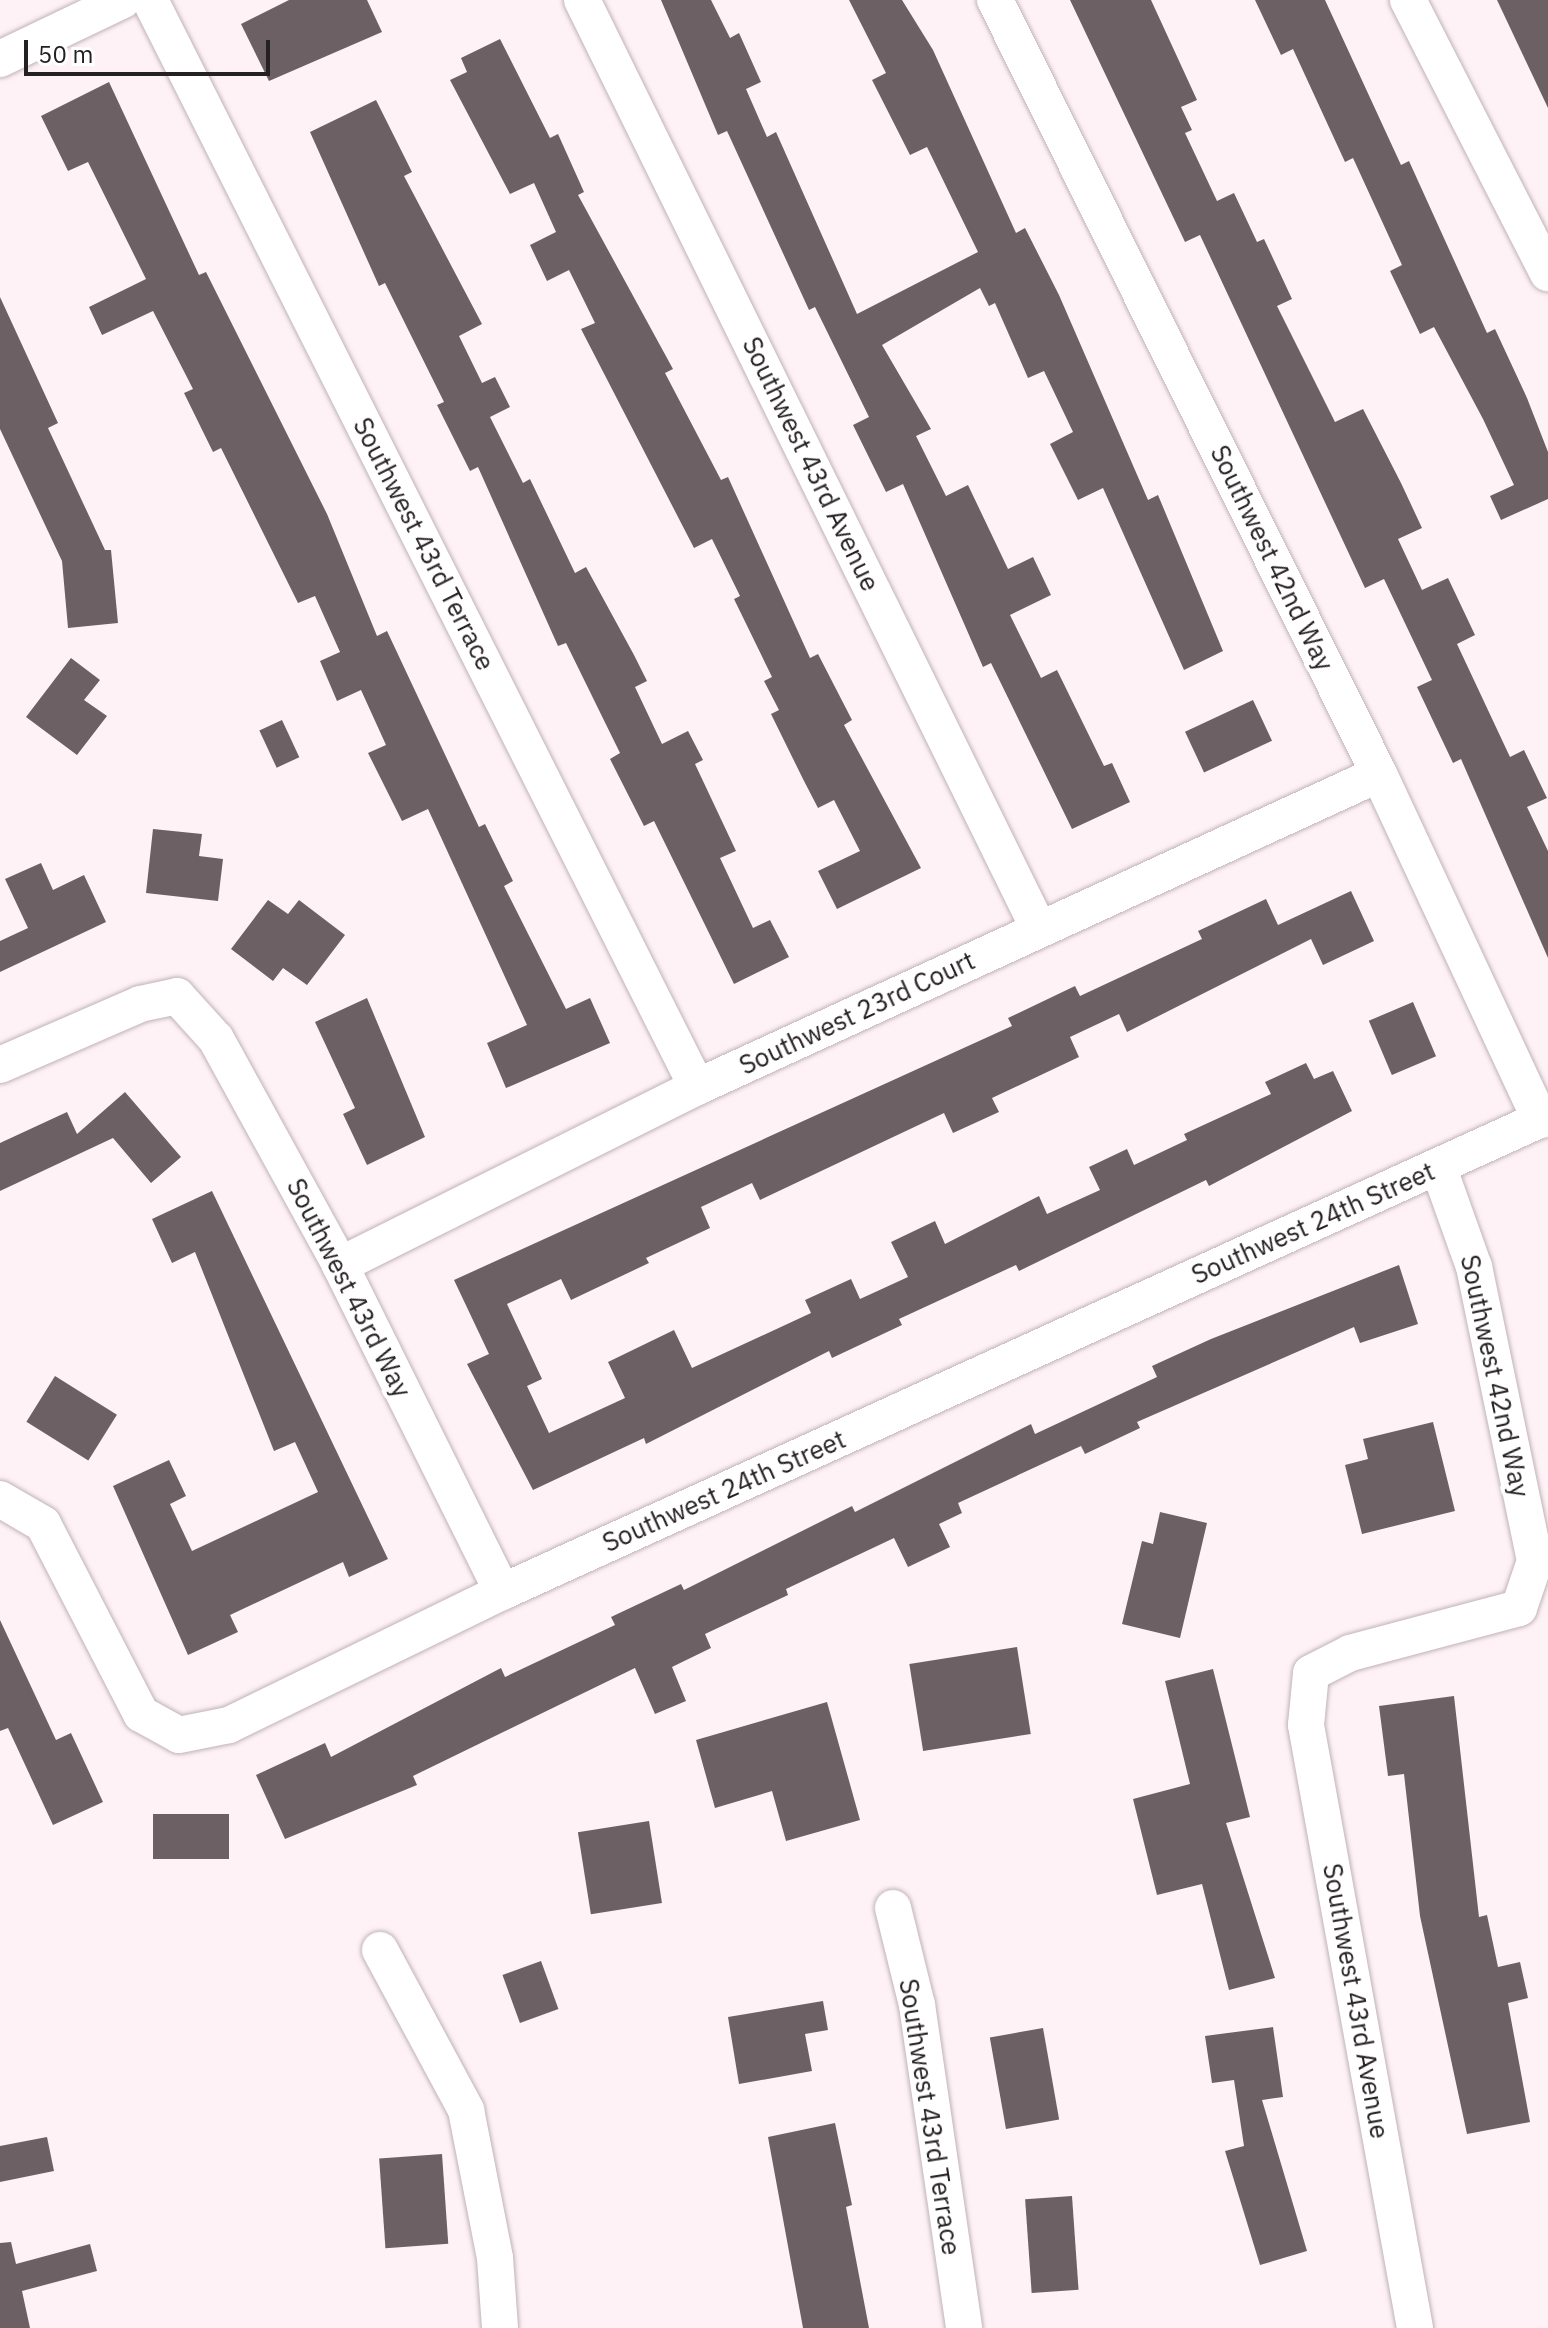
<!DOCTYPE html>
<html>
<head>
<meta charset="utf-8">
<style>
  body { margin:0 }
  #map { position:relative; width:1548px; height:2328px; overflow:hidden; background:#fef2f7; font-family:"IBM Plex Sans",sans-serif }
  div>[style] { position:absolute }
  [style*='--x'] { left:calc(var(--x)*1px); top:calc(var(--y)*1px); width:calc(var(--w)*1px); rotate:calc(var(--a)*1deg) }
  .building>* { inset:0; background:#6c6065; transform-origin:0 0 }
  .roads { filter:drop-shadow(0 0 2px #c0b2b8) drop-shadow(0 0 2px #c0b2b8) }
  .minor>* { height:36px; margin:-18px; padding:0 18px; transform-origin:18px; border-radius:18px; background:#fff }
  span { translate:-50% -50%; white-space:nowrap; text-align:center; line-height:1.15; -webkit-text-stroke:8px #fff; paint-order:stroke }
  .street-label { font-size:26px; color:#252022 }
  .scale { position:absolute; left:24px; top:40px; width:246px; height:36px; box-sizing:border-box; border:4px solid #252022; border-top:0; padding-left:10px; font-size:24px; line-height:28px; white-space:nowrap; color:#252022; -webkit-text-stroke:6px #fff; paint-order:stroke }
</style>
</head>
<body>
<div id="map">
  <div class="building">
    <div style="clip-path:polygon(289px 0,367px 0,382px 32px,269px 81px,241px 24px)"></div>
    <div style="clip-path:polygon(661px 0,711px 0,730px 38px,739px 33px,761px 82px,746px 89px,767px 137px,776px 132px,857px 314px,978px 252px,927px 147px,910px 155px,872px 80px,886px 73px,849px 0,902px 0,933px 50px,1016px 233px,1025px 228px,1059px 295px,1148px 500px,1158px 495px,1223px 651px,1184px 670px,1103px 488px,1078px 500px,1050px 444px,1073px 432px,1044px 371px,1028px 378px,995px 303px,989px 306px,980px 288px,882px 345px,931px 429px,916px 436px,946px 496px,968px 485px,1008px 569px,1033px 557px,1051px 595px,1010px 615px,1041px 678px,1057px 670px,1104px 766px,1112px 763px,1130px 802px,1072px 829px,991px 663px,983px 667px,903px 484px,886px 492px,853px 425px,869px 417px,815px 307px,809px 310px,727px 131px,718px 135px)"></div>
    <div style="clip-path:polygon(1070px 0,1151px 0,1197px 100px,1181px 107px,1192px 130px,1185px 133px,1217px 201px,1234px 193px,1257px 242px,1264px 239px,1292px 299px,1277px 306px,1335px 422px,1363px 409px,1401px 483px,1422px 528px,1398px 539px,1422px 590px,1448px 578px,1475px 635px,1457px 644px,1510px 757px,1524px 750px,1547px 798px,1527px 807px,1548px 851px,1548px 958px,1461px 759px,1453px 763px,1417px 687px,1432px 680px,1384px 579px,1365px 588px,1200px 235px,1185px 242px)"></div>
    <div style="clip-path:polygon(1255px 0,1325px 0,1401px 165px,1409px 161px,1487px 333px,1495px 329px,1527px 398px,1548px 452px,1548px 499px,1501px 520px,1490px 496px,1514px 485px,1483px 419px,1434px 327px,1420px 334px,1390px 271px,1402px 265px,1353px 158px,1345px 162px,1293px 49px,1281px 55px)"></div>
    <div style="clip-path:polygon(1497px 0,1548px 0,1548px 108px)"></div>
    <div style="clip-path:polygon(500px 39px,550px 138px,558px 134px,584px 192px,578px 195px,673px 369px,665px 373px,721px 480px,728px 477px,810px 658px,818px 654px,852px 720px,844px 725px,921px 868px,837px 909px,818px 871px,860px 851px,834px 800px,818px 808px,803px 779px,771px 714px,779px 710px,764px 681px,772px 677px,734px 599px,740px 596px,712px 539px,694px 548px,581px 329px,595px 323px,569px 270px,547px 281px,530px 245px,556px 232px,534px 183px,510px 194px,450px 80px,467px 72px,461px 58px)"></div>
    <div style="clip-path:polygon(109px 82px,199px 275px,206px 272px,327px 514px,377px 636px,387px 631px,479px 827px,485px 824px,513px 881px,504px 886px,566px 1009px,590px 998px,610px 1043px,506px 1088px,487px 1043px,527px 1025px,428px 809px,402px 821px,368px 753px,386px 745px,361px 690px,337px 701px,320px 661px,340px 652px,315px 596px,298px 603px,221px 448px,213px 452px,184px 393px,193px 389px,153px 311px,102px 335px,89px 307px,146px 279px,88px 162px,68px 171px,41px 116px)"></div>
    <div style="clip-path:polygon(376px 100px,412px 172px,404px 176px,482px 324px,459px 336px,482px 383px,495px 377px,510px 407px,490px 417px,523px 483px,530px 479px,575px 573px,586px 567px,634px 655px,647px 681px,635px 687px,662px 744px,688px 731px,703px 760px,695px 764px,736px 851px,720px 858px,753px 928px,770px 920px,789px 957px,734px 984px,654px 821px,644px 826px,610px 759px,620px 753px,566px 643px,558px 646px,478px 467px,470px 471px,437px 405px,444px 402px,385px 283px,379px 286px,310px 132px)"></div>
    <div style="clip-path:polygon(0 297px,58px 423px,48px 428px,105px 550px,111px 550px,118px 623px,68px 628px,62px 561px,0 429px)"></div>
    <div style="clip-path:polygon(71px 658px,100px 680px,84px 700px,107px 716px,77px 755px,26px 717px)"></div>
    <div style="left:1253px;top:700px;width:45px;height:75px;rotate:65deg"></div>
    <div style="left:282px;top:720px;width:41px;height:25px;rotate:65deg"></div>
    <div style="clip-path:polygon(153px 829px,202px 834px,199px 856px,223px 859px,218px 901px,146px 893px)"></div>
    <div style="clip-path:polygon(41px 863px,53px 890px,84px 875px,106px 922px,0 972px,0 941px,28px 928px,5px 879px)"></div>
    <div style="clip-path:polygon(1351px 891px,1374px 941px,1323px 965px,1311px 939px,1127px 1032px,1119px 1014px,1070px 1037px,1079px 1057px,992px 1098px,999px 1112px,953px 1133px,944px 1113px,760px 1200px,752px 1183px,701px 1207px,710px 1228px,646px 1258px,649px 1263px,571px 1300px,561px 1279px,507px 1304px,542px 1379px,527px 1386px,549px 1433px,625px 1398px,608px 1362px,674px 1330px,692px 1368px,811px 1313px,805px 1300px,851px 1279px,860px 1299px,908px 1277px,891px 1242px,935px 1221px,945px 1244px,1039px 1196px,1047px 1214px,1100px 1190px,1089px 1167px,1127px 1149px,1134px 1165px,1187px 1140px,1184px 1134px,1271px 1094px,1265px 1082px,1306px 1063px,1314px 1079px,1333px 1071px,1352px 1111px,1209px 1186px,1206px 1180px,1019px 1271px,1016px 1265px,899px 1319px,902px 1325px,832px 1358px,829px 1351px,646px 1444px,644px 1438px,533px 1490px,467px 1364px,489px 1354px,454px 1280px,1012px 1026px,1008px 1018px,1075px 986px,1080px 996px,1202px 939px,1198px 931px,1266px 899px,1278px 925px)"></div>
    <div style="clip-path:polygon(268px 900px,288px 914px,299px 900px,345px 935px,307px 985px,283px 968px,273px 981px,231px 949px)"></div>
    <div style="clip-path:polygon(367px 998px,425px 1137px,367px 1165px,343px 1114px,355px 1108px,315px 1022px)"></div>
    <div style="left:1413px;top:1002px;width:59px;height:48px;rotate:67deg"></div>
    <div style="clip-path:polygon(125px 1092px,181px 1157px,151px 1183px,113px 1138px,0 1191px,0 1143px,67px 1112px,77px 1134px)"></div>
    <div style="clip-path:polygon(212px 1191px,388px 1559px,349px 1577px,343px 1562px,230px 1615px,238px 1632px,188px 1655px,113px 1486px,169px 1460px,186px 1496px,170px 1504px,192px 1551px,318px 1492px,295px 1442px,274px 1451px,195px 1252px,172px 1263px,152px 1219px)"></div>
    <div style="clip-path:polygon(1399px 1265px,1418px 1324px,1360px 1343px,1354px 1327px,1137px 1422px,1140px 1428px,1085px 1454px,1081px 1446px,958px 1503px,962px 1513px,939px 1524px,950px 1547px,908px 1567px,894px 1538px,786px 1589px,788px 1595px,705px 1634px,711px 1648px,672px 1667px,686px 1701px,655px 1714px,635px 1668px,413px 1776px,417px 1785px,285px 1839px,256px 1775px,325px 1743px,331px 1757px,501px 1668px,505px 1677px,615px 1625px,611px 1617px,681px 1584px,684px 1590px,852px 1506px,855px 1512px,1031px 1424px,1035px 1434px,1157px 1377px,1152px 1366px,1211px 1339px)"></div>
    <div style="left:55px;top:1376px;width:73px;height:54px;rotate:32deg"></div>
    <div style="clip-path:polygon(1433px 1422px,1455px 1511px,1362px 1534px,1345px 1465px,1368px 1459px,1363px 1439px)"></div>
    <div style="clip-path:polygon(1160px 1512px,1207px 1523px,1180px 1638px,1122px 1624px,1142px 1541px,1153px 1544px)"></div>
    <div style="clip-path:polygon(0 1620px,56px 1740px,71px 1733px,103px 1802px,53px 1825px,8px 1728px,0 1731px)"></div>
    <div style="left:1017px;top:1647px;width:88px;height:109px;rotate:81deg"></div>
    <div style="clip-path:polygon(1213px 1669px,1250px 1817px,1226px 1823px,1275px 1978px,1229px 1990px,1202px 1884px,1157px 1895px,1133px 1799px,1190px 1784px,1165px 1681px)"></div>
    <div style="clip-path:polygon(1454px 1696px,1479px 1917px,1487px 1915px,1498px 1967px,1520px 1962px,1528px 1998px,1508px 2003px,1530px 2122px,1467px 2134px,1420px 1916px,1404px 1774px,1388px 1776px,1379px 1706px)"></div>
    <div style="clip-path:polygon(827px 1702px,860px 1820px,786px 1841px,772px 1791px,715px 1808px,696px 1740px)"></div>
    <div style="left:153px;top:1814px;width:76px;height:45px"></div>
    <div style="left:649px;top:1821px;width:83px;height:72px;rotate:81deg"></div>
    <div style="left:541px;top:1961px;width:51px;height:41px;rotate:70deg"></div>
    <div style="clip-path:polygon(823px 2001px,828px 2030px,805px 2034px,812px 2071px,739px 2084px,728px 2017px)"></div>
    <div style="clip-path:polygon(1273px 2027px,1283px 2097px,1262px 2100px,1307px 2251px,1260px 2265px,1225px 2151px,1244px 2146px,1234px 2080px,1212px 2083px,1205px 2036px)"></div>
    <div style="left:1043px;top:2028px;width:93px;height:54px;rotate:80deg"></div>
    <div style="clip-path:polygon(835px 2123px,852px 2205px,846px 2207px,869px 2328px,803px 2328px,768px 2137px)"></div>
    <div style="clip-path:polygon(47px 2137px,54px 2171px,0 2182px,0 2146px)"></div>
    <div style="left:442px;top:2154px;width:90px;height:63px;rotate:86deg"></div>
    <div style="left:1072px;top:2196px;width:94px;height:47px;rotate:86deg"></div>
    <div style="clip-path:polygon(11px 2242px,16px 2264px,90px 2244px,97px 2271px,22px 2291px,30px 2328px,0 2328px,0 2243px)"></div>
  </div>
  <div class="roads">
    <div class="minor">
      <div style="--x:150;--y:0;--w:1217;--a:63.29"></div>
      <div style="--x:582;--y:0;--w:1035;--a:63.81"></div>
      <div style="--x:995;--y:0;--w:864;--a:63.61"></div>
      <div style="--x:1379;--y:774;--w:382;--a:65"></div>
      <div style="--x:1408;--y:0;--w:307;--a:62.9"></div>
      <div style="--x:0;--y:59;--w:136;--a:-25.6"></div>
      <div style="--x:0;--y:1065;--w:153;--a:-23.5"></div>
      <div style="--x:140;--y:1004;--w:38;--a:-12"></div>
      <div style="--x:177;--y:996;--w:58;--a:47.8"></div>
      <div style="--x:216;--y:1039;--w:258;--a:61.2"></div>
      <div style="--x:340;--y:1265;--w:365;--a:63.6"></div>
      <div style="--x:340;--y:1265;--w:399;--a:-26.5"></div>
      <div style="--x:697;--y:1087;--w:750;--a:-24.65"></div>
      <div style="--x:0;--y:1499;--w:50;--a:30.2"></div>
      <div style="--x:43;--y:1524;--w:214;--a:62.7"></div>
      <div style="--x:141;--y:1714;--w:43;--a:28.9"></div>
      <div style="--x:179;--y:1735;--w:51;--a:-11.3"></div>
      <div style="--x:229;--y:1725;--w:304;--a:-26"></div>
      <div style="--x:502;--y:1592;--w:1149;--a:-24.47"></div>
      <div style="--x:893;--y:1908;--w:100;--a:76.1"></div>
      <div style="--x:917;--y:2005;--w:326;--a:81.7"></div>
      <div style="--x:380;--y:1950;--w:182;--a:61.7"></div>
      <div style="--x:466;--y:2110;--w:151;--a:78.9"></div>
      <div style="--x:495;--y:2258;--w:70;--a:85.9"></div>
      <div style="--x:1415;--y:2328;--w:613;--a:-100.25"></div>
      <div style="--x:1306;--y:1725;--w:52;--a:-84.5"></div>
      <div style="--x:1311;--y:1673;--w:44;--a:-27.1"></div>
      <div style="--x:1350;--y:1653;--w:175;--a:-14.9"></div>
      <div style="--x:1519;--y:1608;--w:50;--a:-71.2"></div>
      <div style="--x:1535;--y:1561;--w:300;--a:-101.7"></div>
      <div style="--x:1474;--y:1267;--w:107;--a:-109.6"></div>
    </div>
  </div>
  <div class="street-label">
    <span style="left:811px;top:464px;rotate:64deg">Southwest 43rd Avenue</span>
    <span style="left:424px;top:544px;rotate:63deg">Southwest 43rd Terrace</span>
    <span style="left:1272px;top:558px;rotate:64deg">Southwest 42nd Way</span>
    <span style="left:857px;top:1013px;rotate:-25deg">Southwest 23rd Court</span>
    <span style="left:1313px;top:1223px;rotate:-24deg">Southwest 24th Street</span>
    <span style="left:349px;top:1288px;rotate:63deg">Southwest 43rd Way</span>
    <span style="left:1495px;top:1376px;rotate:78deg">Southwest 42nd Way</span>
    <span style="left:724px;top:1491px;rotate:-24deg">Southwest 24th Street</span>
    <span style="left:1356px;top:2001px;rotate:80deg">Southwest 43rd Avenue</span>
    <span style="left:930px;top:2117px;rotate:81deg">Southwest 43rd Terrace</span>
  </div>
  <div class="scale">50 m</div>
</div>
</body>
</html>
